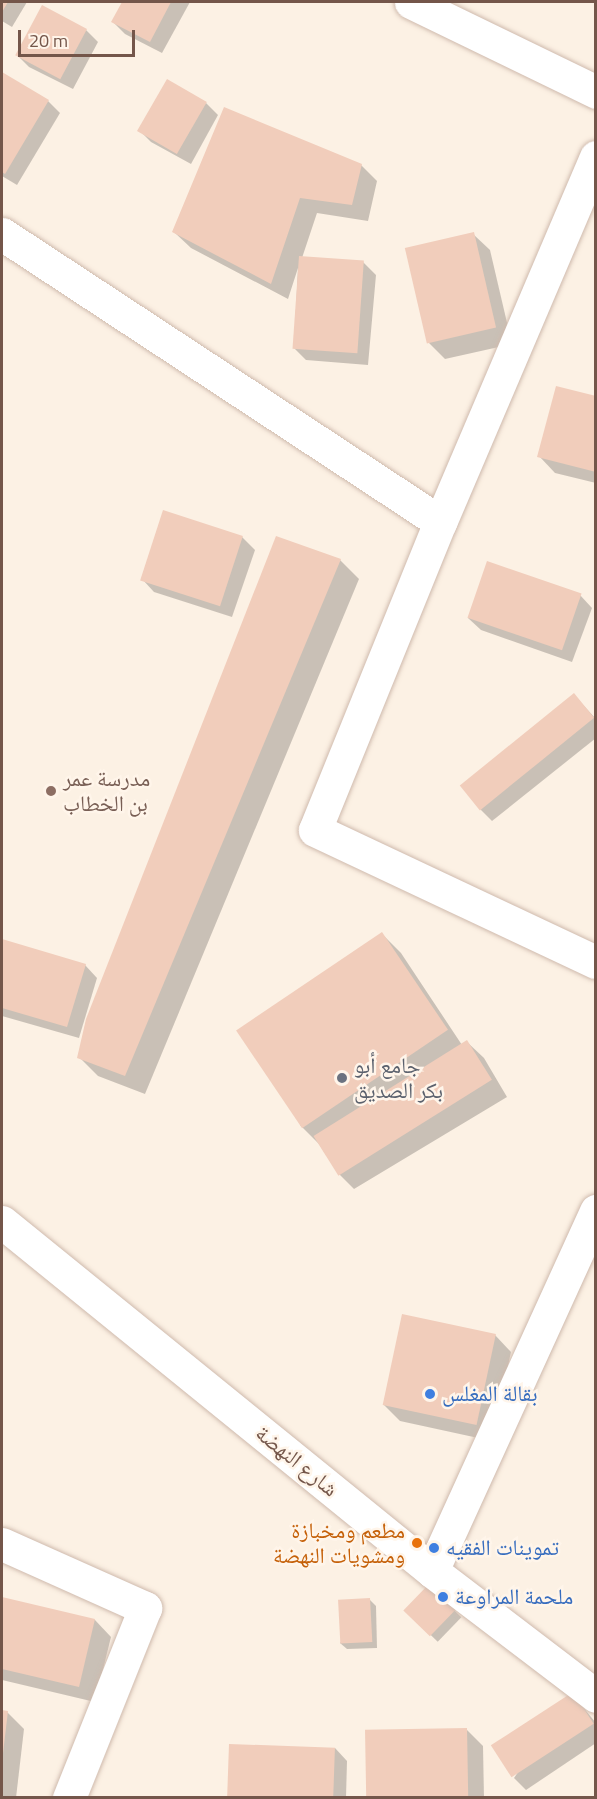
<!DOCTYPE html>
<html>
<head>
<meta charset="utf-8">
<style>
  body { margin:0 }
  #map { position:relative; width:597px; height:1799px; overflow:hidden; background:#fcf1e4; font-family:"Titillium Web","Noto Naskh Arabic",sans-serif }
  div>[style] { position:absolute }
  [style*='--x'] { left:calc(var(--x)*1px); top:calc(var(--y)*1px); width:calc(var(--w)*1px); rotate:calc(var(--a)*1deg) }
  .shadow>* { inset:0; background:#0003; transform-origin:0 0 }
  .building>* { inset:0; background:#f1cdbb; transform-origin:0 0 }
  .roads { filter:drop-shadow(0 0 2px #cfbaad) drop-shadow(0 0 2px #cfbaad) }
  .minor>* { height:33px; margin:-16.5px; padding:0 16.5px; transform-origin:16.5px; border-radius:16.5px; background:#fff }
  .dots>* { width:16px; height:16px; translate:-50% -50%; box-sizing:border-box; border:3px solid #fff5ea; border-radius:50% }
  span { translate:-50% -50%; white-space:nowrap; text-align:center; line-height:1.15; -webkit-text-stroke:5px #fff5ea; paint-order:stroke }
  .education-label { font-size:22px; color:#785e54 }
  .left { translate:0 -50%; text-align:left }
  .worship-label { font-size:22px; color:#5b616d }
  .shop-label { font-size:22px; color:#366cbe }
  .street-label { font-size:22px; color:#74564a }
  .food-label { font-size:22px; color:#c56008 }
  .right { translate:-100% -50%; text-align:right }
  .frame { position:absolute; inset:0; border:3px solid #74564a; pointer-events:none }
  .scale { position:absolute; left:18px; top:30px; width:117px; height:27px; box-sizing:border-box; border:3px solid #74564a; border-top:0; padding-left:8px; font-size:18px; line-height:21px; white-space:nowrap; color:#74564a; -webkit-text-stroke:4px #fff5ea; paint-order:stroke }
</style>
</head>
<body>
<div id="map">
  <div class="shadow">
    <div style="clip-path:polygon(2px 2px,27px 2px,12px 27px,2px 21px)"></div>
    <div style="clip-path:polygon(124px 2px,190px 2px,162px 53px,125px 34px,113px 22px)"></div>
    <div style="clip-path:polygon(86px 30px,98px 42px,73px 89px,29px 67px,17px 55px)"></div>
    <div style="clip-path:polygon(3px 74px,48px 101px,60px 113px,17px 185px,2px 176px)"></div>
    <div style="clip-path:polygon(206px 103px,218px 115px,191px 164px,151px 142px,139px 130px)"></div>
    <div style="clip-path:polygon(361px 165px,377px 181px,368px 221px,317px 213px,302px 258px,363px 262px,376px 275px,368px 365px,306px 360px,294px 348px,298px 268px,288px 299px,191px 248px,174px 232px)"></div>
    <div style="clip-path:polygon(473px 234px,490px 250px,512px 344px,445px 359px,429px 343px)"></div>
    <div style="clip-path:polygon(596px 398px,596px 483px,555px 473px,539px 456px)"></div>
    <div style="clip-path:polygon(242px 537px,255px 550px,232px 617px,154px 592px,142px 579px)"></div>
    <div style="clip-path:polygon(340px 560px,359px 579px,145px 1094px,98px 1076px,79px 1057px)"></div>
    <div style="clip-path:polygon(580px 595px,592px 608px,572px 662px,481px 630px,468px 618px)"></div>
    <div style="clip-path:polygon(574px 695px,596px 719px,596px 738px,492px 821px,480px 809px)"></div>
    <div style="clip-path:polygon(382px 934px,401px 953px,462px 1045px,467px 1042px,484px 1058px,507px 1097px,354px 1189px,338px 1173px,319px 1144px,300px 1125px)"></div>
    <div style="clip-path:polygon(2px 941px,85px 965px,97px 978px,79px 1038px,2px 1016px)"></div>
    <div style="clip-path:polygon(495px 1335px,511px 1352px,492px 1441px,400px 1421px,384px 1405px)"></div>
    <div style="left:429px;top:1586px;width:45px;height:34px;rotate:44deg"></div>
    <div style="clip-path:polygon(2px 1599px,95px 1620px,111px 1637px,95px 1702px,2px 1680px)"></div>
    <div style="clip-path:polygon(370px 1600px,376px 1606px,377px 1648px,347px 1649px,340px 1643px)"></div>
    <div style="clip-path:polygon(572px 1694px,596px 1723px,596px 1743px,526px 1790px,514px 1778px)"></div>
    <div style="clip-path:polygon(2px 1712px,7px 1712px,24px 1729px,16px 1798px,2px 1797px)"></div>
    <div style="clip-path:polygon(467px 1730px,483px 1746px,484px 1798px,368px 1798px)"></div>
    <div style="clip-path:polygon(335px 1748px,347px 1761px,346px 1798px,229px 1798px)"></div>
  </div>
  <div class="building">
    <div style="clip-path:polygon(2px 2px,8px 2px,2px 12px)"></div>
    <div style="clip-path:polygon(122px 2px,171px 2px,150px 42px,111px 22px)"></div>
    <div style="left:42px;top:5px;width:51px;height:57px;rotate:28deg"></div>
    <div style="clip-path:polygon(2px 72px,49px 100px,5px 174px,2px 172px)"></div>
    <div style="left:167px;top:79px;width:46px;height:60px;rotate:30deg"></div>
    <div style="clip-path:polygon(224px 107px,362px 164px,352px 205px,300px 198px,271px 284px,172px 232px)"></div>
    <div style="left:474px;top:232px;width:98px;height:71px;rotate:77deg"></div>
    <div style="left:299px;top:256px;width:65px;height:93px;rotate:4deg"></div>
    <div style="clip-path:polygon(556px 386px,596px 396px,596px 472px,537px 457px)"></div>
    <div style="left:163px;top:510px;width:84px;height:74px;rotate:18deg"></div>
    <div style="clip-path:polygon(276px 536px,341px 559px,125px 1076px,77px 1058px,86px 1019px)"></div>
    <div style="left:487px;top:561px;width:100px;height:60px;rotate:19deg"></div>
    <div style="left:574px;top:693px;width:32px;height:147px;rotate:51deg"></div>
    <div style="left:382px;top:932px;width:118px;height:176px;rotate:56deg"></div>
    <div style="clip-path:polygon(2px 939px,86px 964px,67px 1027px,2px 1008px)"></div>
    <div style="left:467px;top:1040px;width:47px;height:181px;rotate:58deg"></div>
    <div style="left:402px;top:1314px;width:96px;height:93px;rotate:12deg"></div>
    <div style="left:429px;top:1584px;width:37px;height:37px;rotate:44deg"></div>
    <div style="clip-path:polygon(2px 1597px,95px 1619px,79px 1687px,2px 1669px)"></div>
    <div style="left:370px;top:1598px;width:44px;height:32px;rotate:87deg"></div>
    <div style="left:573px;top:1692px;width:38px;height:98px;rotate:57deg"></div>
    <div style="clip-path:polygon(2px 1710px,8px 1711px,3px 1753px,2px 1753px)"></div>
    <div style="left:467px;top:1728px;width:70px;height:102px;rotate:89deg"></div>
    <div style="left:229px;top:1744px;width:106px;height:54px;rotate:2deg"></div>
  </div>
  <div class="roads">
    <div class="minor">
      <div style="--x:411;--y:2;--w:206;--a:25.9"></div>
      <div style="--x:596;--y:157;--w:397;--a:113.1"></div>
      <div style="--x:440;--y:522;--w:332;--a:112.1"></div>
      <div style="--x:315;--y:830;--w:310;--a:25.2"></div>
      <div style="--x:2;--y:234;--w:524;--a:33.33"></div>
      <div style="--x:2;--y:1222;--w:554;--a:39.06"></div>
      <div style="--x:432;--y:1571;--w:206;--a:37.3"></div>
      <div style="--x:2;--y:1544;--w:157;--a:24.1"></div>
      <div style="--x:145;--y:1608;--w:205;--a:111.8"></div>
      <div style="--x:432;--y:1571;--w:396;--a:-65.5"></div>
    </div>
  </div>
  <div class="dots">
    <div style="left:51px;top:791px;background:#8d6e63"></div>
    <div style="left:342px;top:1078px;background:#6b7280"></div>
    <div style="left:430px;top:1394px;background:#3f7fe0"></div>
    <div style="left:417px;top:1543px;background:#e8710a"></div>
    <div style="left:434px;top:1548px;background:#3f7fe0"></div>
    <div style="left:443px;top:1597px;background:#3f7fe0"></div>
  </div>
  <div class="education-label">
    <span class="left" style="left:63px;top:791px">مدرسة عمر<br>بن الخطاب</span>
  </div>
  <div class="worship-label">
    <span class="left" style="left:354px;top:1078px">جامع أبو<br>بكر الصديق</span>
  </div>
  <div class="shop-label">
    <span class="left" style="left:442px;top:1394px">بقالة المغلس</span>
    <span class="left" style="left:446px;top:1548px">تموينات الفقيه</span>
    <span class="left" style="left:455px;top:1597px">ملحمة المراوعة</span>
  </div>
  <div class="street-label">
    <span style="left:297px;top:1461px;rotate:39deg">شارع النهضة</span>
  </div>
  <div class="food-label">
    <span class="right" style="left:405px;top:1543px">مطعم ومخبازة<br>ومشويات النهضة</span>
  </div>
  <div class="frame"></div>
  <div class="scale">20 m</div>
</div>
</body>
</html>
